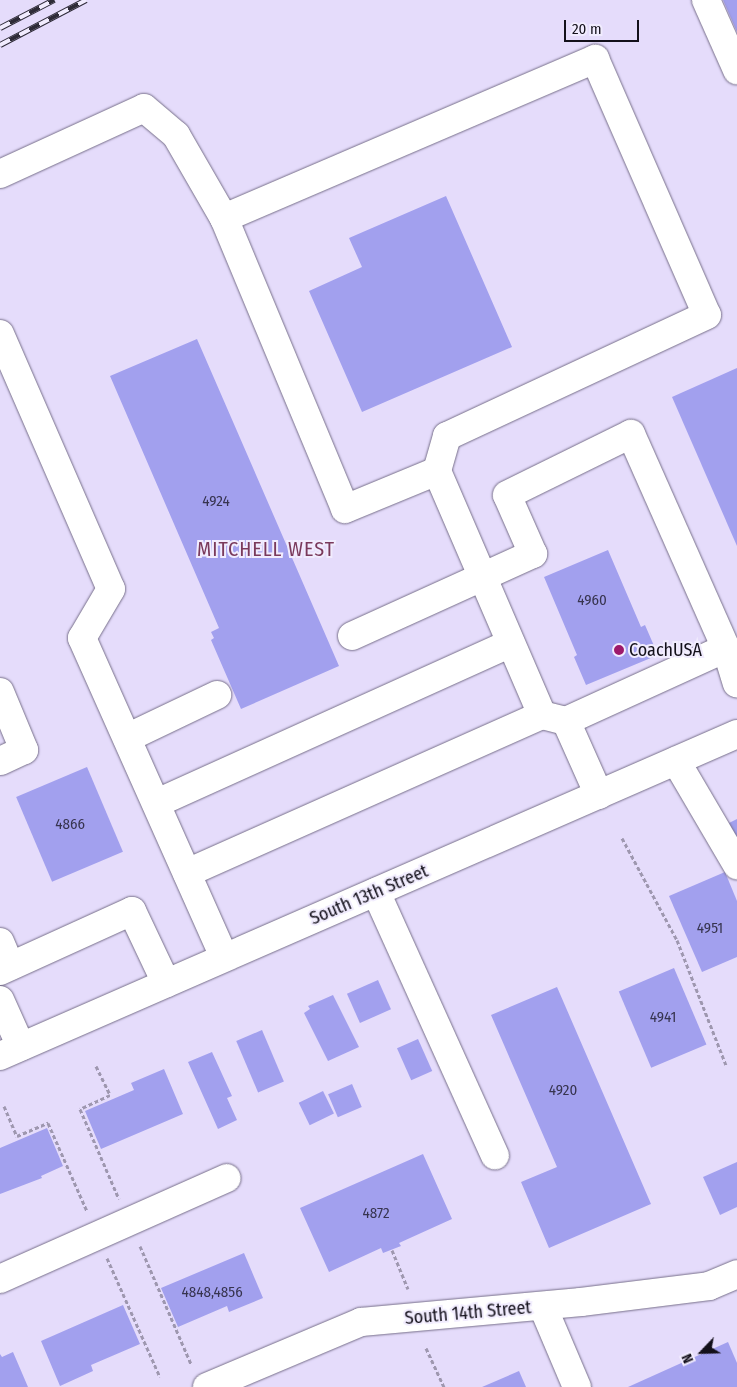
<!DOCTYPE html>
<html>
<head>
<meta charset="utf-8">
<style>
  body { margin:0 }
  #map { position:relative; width:737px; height:1387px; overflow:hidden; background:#e5dcfb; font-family:"Fira Sans Condensed",sans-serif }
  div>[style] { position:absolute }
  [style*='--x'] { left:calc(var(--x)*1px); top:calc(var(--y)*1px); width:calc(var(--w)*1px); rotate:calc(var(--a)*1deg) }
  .building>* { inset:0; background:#a2a0ee; transform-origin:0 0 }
  .path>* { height:3px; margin-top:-1.5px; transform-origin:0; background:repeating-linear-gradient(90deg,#9e97af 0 4px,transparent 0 6.5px) }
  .roads { filter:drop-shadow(0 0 1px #776f8a) drop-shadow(0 0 1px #776f8a) }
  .minor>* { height:28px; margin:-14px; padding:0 14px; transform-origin:14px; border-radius:14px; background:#fff }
  .rail>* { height:5.5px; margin-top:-2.75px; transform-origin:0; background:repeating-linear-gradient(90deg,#f1ecfe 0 11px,#2e2b37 0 22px); box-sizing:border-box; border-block:1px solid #2e2b37 }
  .dots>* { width:14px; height:14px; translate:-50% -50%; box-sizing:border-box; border:2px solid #f1ecfe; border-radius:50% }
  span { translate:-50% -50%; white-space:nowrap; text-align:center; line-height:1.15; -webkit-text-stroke:4px #f1ecfe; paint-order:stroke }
  .number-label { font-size:15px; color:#37344f }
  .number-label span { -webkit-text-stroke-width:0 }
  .poi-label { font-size:18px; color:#13101a }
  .left { translate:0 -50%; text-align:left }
  .street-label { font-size:18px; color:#13101a }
  .quarter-label { font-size:20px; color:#7a3a5c; letter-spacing:1px }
  .north { position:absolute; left:677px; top:1327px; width:50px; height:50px; -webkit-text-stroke:4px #f1ecfe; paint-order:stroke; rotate:246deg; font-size:14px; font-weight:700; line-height:20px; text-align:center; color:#13101a }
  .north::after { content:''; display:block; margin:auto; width:18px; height:22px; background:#13101a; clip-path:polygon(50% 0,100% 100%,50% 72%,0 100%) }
  .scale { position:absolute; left:564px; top:20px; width:75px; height:22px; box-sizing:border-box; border:2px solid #13101a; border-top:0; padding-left:6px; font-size:15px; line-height:18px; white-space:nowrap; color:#13101a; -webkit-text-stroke:4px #f1ecfe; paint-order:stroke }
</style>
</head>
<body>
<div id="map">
  <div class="building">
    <div style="clip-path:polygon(723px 0,737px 0,737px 32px)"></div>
    <div style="clip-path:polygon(446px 196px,512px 347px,362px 412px,309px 291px,362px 267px,349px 238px)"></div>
    <div style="clip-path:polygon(197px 339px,339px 666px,241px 709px,211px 640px,214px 638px,211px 632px,219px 628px,110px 376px)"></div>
    <div style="clip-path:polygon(737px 368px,737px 546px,672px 397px)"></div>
    <div style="clip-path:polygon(608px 550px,641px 627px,645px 625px,658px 655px,586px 685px,574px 657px,577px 655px,544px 577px)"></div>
    <div style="left:87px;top:767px;width:92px;height:77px;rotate:67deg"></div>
    <div style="clip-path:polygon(737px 819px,737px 841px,729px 823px)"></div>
    <div style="clip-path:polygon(725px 872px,737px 901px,737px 957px,702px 972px,669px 896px)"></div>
    <div style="left:674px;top:968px;width:83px;height:60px;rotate:67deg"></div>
    <div style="left:378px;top:980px;width:32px;height:34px;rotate:66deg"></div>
    <div style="clip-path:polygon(557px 987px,651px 1204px,549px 1248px,521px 1182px,557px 1167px,491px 1015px)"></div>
    <div style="clip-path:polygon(333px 995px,359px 1047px,328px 1061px,304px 1013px,310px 1009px,308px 1006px)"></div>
    <div style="left:262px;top:1030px;width:56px;height:28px;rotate:67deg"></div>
    <div style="left:418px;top:1039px;width:35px;height:23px;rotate:66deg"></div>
    <div style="clip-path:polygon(212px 1052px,232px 1096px,227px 1098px,237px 1120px,218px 1129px,188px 1062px)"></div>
    <div style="clip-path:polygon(164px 1069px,183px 1114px,101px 1149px,85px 1111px,134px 1090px,131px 1083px)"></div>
    <div style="left:352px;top:1084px;width:25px;height:26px;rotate:67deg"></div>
    <div style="left:323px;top:1091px;width:25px;height:27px;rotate:64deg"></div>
    <div style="clip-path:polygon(47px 1128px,63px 1166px,41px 1176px,42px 1178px,0 1194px,0 1148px)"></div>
    <div style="clip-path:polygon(423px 1154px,452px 1219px,399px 1243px,401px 1246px,383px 1253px,381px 1248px,329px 1272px,300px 1208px)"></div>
    <div style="clip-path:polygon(737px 1162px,737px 1207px,720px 1215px,703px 1177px)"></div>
    <div style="clip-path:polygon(244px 1253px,263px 1298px,229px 1312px,227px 1306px,178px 1327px,161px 1288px)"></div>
    <div style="clip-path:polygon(123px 1305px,140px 1344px,91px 1365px,93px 1371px,60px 1386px,41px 1341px)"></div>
    <div style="clip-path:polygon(728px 1342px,737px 1363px,737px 1387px,628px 1387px)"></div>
    <div style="clip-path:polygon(13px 1352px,28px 1387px,0 1387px,0 1354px,2px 1357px)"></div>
    <div style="clip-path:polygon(519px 1371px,526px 1387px,482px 1387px)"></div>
  </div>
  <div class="path">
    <div style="--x:622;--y:838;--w:116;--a:61.7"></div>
    <div style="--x:677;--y:940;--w:134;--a:68.6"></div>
    <div style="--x:96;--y:1066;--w:32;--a:64"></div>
    <div style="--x:110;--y:1095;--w:33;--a:155"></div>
    <div style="--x:80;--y:1109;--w:98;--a:66.6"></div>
    <div style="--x:4;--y:1106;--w:33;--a:67"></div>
    <div style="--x:17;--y:1136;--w:34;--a:-23"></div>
    <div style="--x:48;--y:1123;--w:96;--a:66.1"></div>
    <div style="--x:140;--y:1246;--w:129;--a:66.6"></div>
    <div style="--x:392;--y:1250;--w:42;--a:67.7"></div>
    <div style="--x:107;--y:1258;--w:130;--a:66"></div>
    <div style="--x:426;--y:1348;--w:43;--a:65.2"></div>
  </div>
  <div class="roads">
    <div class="minor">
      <div style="--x:706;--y:0;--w:77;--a:66.1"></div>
      <div style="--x:0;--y:174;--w:158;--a:-24.6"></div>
      <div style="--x:144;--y:108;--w:42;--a:40.2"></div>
      <div style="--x:176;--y:135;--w:96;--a:60"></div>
      <div style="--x:224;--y:218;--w:315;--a:67.4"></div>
      <div style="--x:345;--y:509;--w:100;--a:-22.4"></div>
      <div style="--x:224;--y:218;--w:404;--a:-23.2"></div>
      <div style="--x:595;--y:59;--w:279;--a:66.4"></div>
      <div style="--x:707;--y:315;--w:287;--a:155"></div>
      <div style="--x:447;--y:436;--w:36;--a:106"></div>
      <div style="--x:437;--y:471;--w:266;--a:66.7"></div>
      <div style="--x:0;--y:334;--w:278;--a:66.5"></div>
      <div style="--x:111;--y:589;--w:57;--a:120.6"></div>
      <div style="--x:82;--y:638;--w:349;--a:66"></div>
      <div style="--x:352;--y:636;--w:199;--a:-24.4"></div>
      <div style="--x:533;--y:554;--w:64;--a:-113.8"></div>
      <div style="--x:507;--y:495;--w:138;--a:-26.2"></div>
      <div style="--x:631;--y:434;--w:234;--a:66.1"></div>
      <div style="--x:0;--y:692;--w:63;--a:67.5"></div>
      <div style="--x:24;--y:750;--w:26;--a:155"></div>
      <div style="--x:566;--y:721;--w:81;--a:66"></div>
      <div style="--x:127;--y:738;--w:100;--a:-25.5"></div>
      <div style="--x:676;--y:761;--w:121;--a:59.6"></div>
      <div style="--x:157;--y:803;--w:388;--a:-24.3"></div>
      <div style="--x:187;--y:873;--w:389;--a:-24"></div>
      <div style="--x:542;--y:715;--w:25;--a:14"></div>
      <div style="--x:566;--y:721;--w:176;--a:-24.5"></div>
      <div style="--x:726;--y:648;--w:37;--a:73"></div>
      <div style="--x:376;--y:892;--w:289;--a:65.7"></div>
      <div style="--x:0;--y:942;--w:26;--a:67"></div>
      <div style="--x:0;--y:971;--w:145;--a:-24.4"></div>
      <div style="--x:132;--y:911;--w:80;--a:64.7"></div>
      <div style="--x:0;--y:1000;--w:51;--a:65.9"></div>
      <div style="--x:0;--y:1056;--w:804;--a:-23.6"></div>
      <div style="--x:0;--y:1279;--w:248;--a:-24"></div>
      <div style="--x:543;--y:1307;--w:87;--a:67"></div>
      <div style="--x:207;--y:1387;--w:167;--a:-22.9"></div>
      <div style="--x:361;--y:1322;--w:221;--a:-5.2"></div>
      <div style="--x:581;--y:1302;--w:129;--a:-7.1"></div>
      <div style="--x:709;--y:1286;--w:30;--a:-23"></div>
    </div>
  </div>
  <div class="rail">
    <div style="--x:0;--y:28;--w:61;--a:-27.4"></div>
    <div style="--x:0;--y:45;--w:97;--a:-27.6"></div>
  </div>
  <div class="dots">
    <div style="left:619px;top:650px;background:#9d196b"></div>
  </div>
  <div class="number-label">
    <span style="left:216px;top:502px">4924</span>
    <span style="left:592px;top:601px">4960</span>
    <span style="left:70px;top:825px">4866</span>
    <span style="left:710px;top:929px">4951</span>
    <span style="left:663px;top:1018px">4941</span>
    <span style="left:563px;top:1091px">4920</span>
    <span style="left:376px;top:1214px">4872</span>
    <span style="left:212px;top:1293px">4848,4856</span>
  </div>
  <div class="poi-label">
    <span class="left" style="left:629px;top:650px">CoachUSA</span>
  </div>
  <div class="street-label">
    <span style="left:369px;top:895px;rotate:-23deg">South 13th Street</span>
    <span style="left:468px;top:1313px;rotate:-5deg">South 14th Street</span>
  </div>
  <div class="quarter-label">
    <span style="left:266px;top:549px">MITCHELL WEST</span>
  </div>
  <div class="north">N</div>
  <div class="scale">20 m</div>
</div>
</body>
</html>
